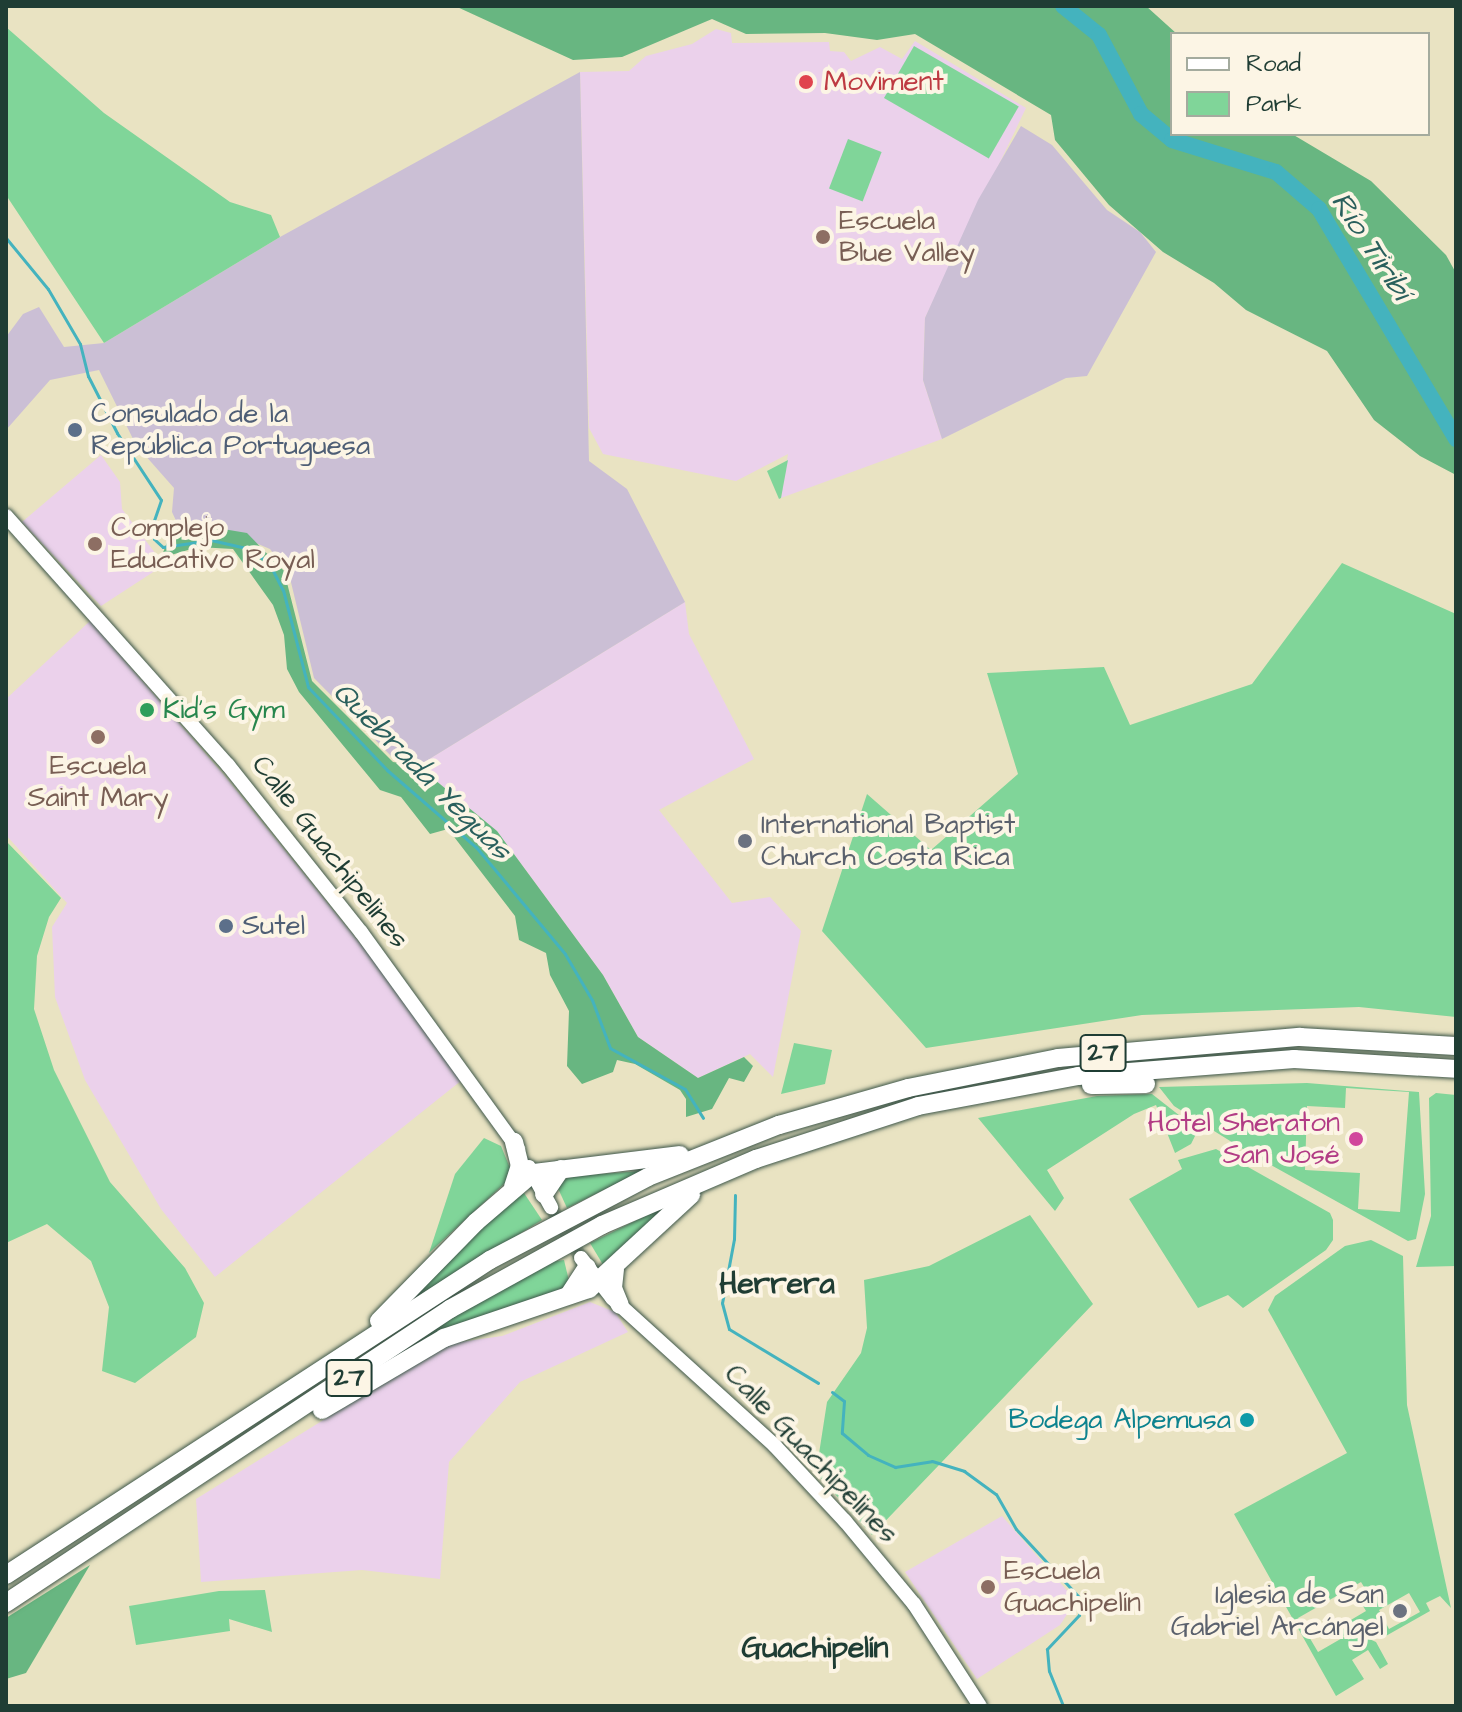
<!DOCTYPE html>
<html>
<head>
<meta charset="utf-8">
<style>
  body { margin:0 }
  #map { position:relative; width:1462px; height:1712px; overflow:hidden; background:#e9e3c2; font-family:"Architects Daughter",sans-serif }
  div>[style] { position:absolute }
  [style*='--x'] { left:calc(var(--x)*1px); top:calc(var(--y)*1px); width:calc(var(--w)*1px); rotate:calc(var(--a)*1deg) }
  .built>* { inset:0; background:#ebd1eb }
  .industrial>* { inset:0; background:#cbbfd5 }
  .green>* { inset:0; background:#80d599; transform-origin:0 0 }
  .forest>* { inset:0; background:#68b681 }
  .stream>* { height:3px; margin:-1.5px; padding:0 1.5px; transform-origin:1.5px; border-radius:1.5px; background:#44b3be }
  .river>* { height:16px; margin:-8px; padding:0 8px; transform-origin:8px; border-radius:8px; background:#44b3be }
  .secondary-tunnel>* { height:14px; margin-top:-7px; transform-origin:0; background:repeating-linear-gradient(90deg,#c1c2a6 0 14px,transparent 0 21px) }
  .roads { filter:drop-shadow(0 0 2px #3d5649) drop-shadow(0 0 2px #3d5649) }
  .secondary>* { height:14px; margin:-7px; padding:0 7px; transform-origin:7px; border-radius:7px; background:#fff }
  .highway>* { height:18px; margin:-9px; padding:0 9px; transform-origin:9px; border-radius:9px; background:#fff }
  .dots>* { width:22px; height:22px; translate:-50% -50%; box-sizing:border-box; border:4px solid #fcf5e5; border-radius:50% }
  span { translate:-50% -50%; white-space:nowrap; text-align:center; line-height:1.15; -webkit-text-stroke:8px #fcf5e5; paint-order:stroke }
  .shield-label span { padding:2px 6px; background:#fcf5e5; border:2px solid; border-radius:6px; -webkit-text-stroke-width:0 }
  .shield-label { font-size:26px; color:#1f3d34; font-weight:700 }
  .health-label { font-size:28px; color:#be3a42 }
  .left { translate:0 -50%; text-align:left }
  .education-label { font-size:28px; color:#785e54 }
  .service-label { font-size:28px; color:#4e5e75 }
  .leisure-label { font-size:28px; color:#27864d }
  .worship-label { font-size:28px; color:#5b616d }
  .right { translate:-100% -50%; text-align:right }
  .street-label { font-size:28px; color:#1f3d34 }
  .hotel-label { font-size:28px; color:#b23c85 }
  .culture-label { font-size:28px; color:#0d838f }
  .water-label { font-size:30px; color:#2a605d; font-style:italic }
  .neighbourhood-label { font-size:30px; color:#1f3d34; font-weight:700 }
  .frame { position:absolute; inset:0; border:8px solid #1f3d34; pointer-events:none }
  .legend { position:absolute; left:1170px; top:32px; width:260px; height:104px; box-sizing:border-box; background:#fcf5e5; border:2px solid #a4ab9e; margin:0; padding:10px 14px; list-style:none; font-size:24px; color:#1f3d34 }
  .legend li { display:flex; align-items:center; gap:16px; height:40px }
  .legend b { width:40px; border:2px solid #a4ab9e }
</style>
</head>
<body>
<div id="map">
  <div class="built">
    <div style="clip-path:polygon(716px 29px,731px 33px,732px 43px,829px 42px,830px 51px,844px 52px,851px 61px,880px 47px,902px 59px,915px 41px,1026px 108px,925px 318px,923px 380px,942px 439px,781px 498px,788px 454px,736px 481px,603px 454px,589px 428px,580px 72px,629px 71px,646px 56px,692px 44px)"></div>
    <div style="clip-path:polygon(101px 455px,120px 482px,122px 509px,164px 565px,101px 606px,22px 522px)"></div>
    <div style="clip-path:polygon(685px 602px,689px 634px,754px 759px,659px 810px,732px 903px,770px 897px,801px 931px,773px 1077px,750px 1054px,698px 1078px,638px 1037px,603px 975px,497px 831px,418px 766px)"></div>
    <div style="clip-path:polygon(90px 621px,224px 775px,467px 1076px,215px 1277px,161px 1209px,85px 1080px,55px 997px,52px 927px,67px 903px,6px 835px,6px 699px)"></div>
    <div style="clip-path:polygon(590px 1302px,615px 1312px,628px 1332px,520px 1382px,449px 1462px,440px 1579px,362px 1570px,201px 1582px,196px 1499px,446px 1344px,502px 1336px)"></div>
    <div style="clip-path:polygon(1002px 1516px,1076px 1601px,1060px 1625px,977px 1679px,905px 1572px)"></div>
  </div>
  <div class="industrial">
    <div style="clip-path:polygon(580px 72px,589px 461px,627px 489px,685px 602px,418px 766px,394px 759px,314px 678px,289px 574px,270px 549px,244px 538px,178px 525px,172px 512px,174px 488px,136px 445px,99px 370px,50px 380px,6px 430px,6px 337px,23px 314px,39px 307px,64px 347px,104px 343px,280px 237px)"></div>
    <div style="clip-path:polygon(1021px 126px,1052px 145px,1107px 210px,1140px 232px,1156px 252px,1087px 376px,1066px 378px,942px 439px,923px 380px,925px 318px,978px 200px)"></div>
  </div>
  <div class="green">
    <div style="clip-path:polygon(6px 27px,104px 113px,230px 202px,271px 215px,280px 237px,104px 343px,6px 195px)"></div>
    <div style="left:914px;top:46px;width:121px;height:60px;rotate:30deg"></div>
    <div style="left:848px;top:139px;width:36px;height:53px;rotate:21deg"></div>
    <div style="clip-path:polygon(788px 460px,781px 498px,779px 499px,767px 471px)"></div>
    <div style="clip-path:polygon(1342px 563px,1456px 614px,1456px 1017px,1359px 1007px,1142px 1015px,926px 1048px,822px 931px,867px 794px,931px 850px,1018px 774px,987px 673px,1104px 667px,1130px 725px,1252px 684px)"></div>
    <div style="clip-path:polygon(6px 841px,61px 898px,49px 917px,37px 956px,34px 1009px,54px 1070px,110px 1182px,185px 1268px,204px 1303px,196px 1337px,135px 1383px,102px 1371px,109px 1307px,91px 1261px,47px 1224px,6px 1243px)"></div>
    <div style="clip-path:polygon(794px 1043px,832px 1050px,825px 1084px,781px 1094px)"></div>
    <div style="clip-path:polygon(evenodd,1307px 1083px,1419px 1092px,1425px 1194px,1416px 1239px,1408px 1241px,1251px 1154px,1174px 1106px,1159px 1087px,1307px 1083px,1346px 1088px,1409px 1092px,1400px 1212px,1358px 1209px,1360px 1173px,1305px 1170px,1307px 1106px,1345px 1108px,1346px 1088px)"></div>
    <div style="clip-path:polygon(1436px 1093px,1456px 1095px,1456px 1266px,1416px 1267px,1431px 1216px,1429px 1098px)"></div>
    <div style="clip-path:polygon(1152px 1094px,1198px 1130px,1191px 1144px,1175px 1153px,1156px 1105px,1134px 1114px,1047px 1170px,1064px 1198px,1055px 1211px,978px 1118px,1097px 1096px)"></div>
    <div style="clip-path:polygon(484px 1138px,501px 1146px,510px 1168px,506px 1182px,429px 1253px,455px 1174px)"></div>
    <div style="clip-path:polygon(1216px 1149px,1330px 1213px,1333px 1220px,1333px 1240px,1326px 1250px,1243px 1308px,1228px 1295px,1198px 1308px,1129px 1199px,1182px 1169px,1178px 1160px)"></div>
    <div style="clip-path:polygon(642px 1171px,567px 1208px,556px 1184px,572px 1176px)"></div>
    <div style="clip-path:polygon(524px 1193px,542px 1220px,408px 1303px,507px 1203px)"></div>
    <div style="clip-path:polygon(666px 1206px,605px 1268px,590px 1243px)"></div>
    <div style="clip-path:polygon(1030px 1215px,1093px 1304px,872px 1535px,816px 1473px,827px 1402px,861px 1353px,867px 1328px,864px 1280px,929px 1266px)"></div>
    <div style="clip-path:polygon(evenodd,1371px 1240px,1403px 1256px,1407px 1405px,1451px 1608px,1440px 1596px,1426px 1603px,1430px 1611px,1384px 1637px,1368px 1632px,1365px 1637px,1376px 1642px,1388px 1664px,1380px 1669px,1368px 1650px,1352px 1660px,1364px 1679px,1336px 1696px,1234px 1514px,1347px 1453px,1268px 1310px,1275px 1296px,1345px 1246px,1371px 1240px,1361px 1582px,1369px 1595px,1360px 1601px,1366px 1611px,1339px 1627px,1344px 1637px,1318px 1652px,1298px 1618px,1361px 1582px,1371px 1240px,1409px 1593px,1420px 1612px,1389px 1629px,1379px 1610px,1409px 1593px)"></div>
    <div style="clip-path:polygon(564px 1260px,570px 1285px,344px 1390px,450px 1318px,550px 1262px)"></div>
    <div style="clip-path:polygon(265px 1590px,272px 1632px,229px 1619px,230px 1631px,136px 1645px,129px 1606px,219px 1591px)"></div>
  </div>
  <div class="forest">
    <div style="clip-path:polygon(455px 6px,1146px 6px,1177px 34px,1172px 34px,1172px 134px,1292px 134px,1371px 181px,1446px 255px,1456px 273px,1456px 475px,1420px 456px,1374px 420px,1327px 351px,1246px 310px,1214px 283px,1163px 252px,1109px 205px,1055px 140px,1051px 115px,915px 34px,877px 40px,825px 33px,746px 34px,712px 19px,622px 57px,573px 60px)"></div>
    <div style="clip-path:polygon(175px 521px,247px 533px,284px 571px,312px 681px,393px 762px,418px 766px,497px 831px,603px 975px,638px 1037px,698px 1078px,744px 1057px,753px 1066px,744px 1082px,729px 1078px,712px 1109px,686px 1117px,686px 1099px,680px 1090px,635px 1064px,617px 1060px,613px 1072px,582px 1084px,567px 1066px,569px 1011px,550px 975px,546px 953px,519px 940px,515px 916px,448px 829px,430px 834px,401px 797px,380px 790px,299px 692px,287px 669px,284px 635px,273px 605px,233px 549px,198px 547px,161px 558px)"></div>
    <div style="clip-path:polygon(90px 1565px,26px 1673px,6px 1679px,6px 1618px)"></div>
  </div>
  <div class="stream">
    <div style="--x:6;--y:238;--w:66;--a:50.5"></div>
    <div style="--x:48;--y:289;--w:64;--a:59.8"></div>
    <div style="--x:80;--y:344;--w:33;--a:76"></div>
    <div style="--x:88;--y:376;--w:64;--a:63"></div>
    <div style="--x:117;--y:433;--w:80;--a:56.7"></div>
    <div style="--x:161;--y:500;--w:28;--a:109"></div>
    <div style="--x:152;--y:526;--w:13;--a:81"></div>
    <div style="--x:154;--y:539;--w:12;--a:42"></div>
    <div style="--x:163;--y:547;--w:49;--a:-8.3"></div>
    <div style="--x:211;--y:540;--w:37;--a:13"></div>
    <div style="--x:247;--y:548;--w:27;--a:34"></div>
    <div style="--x:269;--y:563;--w:30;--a:63"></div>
    <div style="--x:283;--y:590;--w:100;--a:75.5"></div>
    <div style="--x:308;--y:687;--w:115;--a:46.4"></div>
    <div style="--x:387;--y:770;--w:118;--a:40.9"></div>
    <div style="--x:476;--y:847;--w:139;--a:50.2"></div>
    <div style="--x:565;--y:954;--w:53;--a:59.6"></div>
    <div style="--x:592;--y:1000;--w:51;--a:69.4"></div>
    <div style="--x:610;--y:1048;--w:85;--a:28.7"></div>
    <div style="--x:685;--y:1089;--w:34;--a:58"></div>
    <div style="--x:735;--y:1195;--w:44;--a:91.3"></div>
    <div style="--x:734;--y:1239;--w:65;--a:100.6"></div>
    <div style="--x:722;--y:1303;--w:27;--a:75"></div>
    <div style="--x:729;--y:1329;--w:104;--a:31.2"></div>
    <div style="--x:832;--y:1392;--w:15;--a:37"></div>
    <div style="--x:844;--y:1401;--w:32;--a:94"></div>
    <div style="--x:842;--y:1433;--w:34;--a:40"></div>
    <div style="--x:868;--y:1455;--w:30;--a:24"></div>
    <div style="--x:895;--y:1467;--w:37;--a:-9"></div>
    <div style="--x:932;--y:1461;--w:34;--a:17"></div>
    <div style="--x:964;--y:1471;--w:39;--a:36"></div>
    <div style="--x:996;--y:1494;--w:40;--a:60.3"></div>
    <div style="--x:1016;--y:1529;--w:94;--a:47.2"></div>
    <div style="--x:1080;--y:1598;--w:17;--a:93"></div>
    <div style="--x:1079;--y:1615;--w:47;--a:133.3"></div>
    <div style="--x:1047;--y:1649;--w:22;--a:85"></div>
    <div style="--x:1049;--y:1671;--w:38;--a:68"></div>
  </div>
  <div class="river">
    <div style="--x:1063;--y:6;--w:46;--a:38.9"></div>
    <div style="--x:1099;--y:35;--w:89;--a:62"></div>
    <div style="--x:1141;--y:114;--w:40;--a:40"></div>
    <div style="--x:1172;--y:140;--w:109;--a:17.1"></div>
    <div style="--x:1276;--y:172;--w:57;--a:40.7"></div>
    <div style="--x:1319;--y:209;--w:268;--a:59.2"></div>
  </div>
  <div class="secondary-tunnel">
    <div style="--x:551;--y:1207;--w:59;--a:59.5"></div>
  </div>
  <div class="roads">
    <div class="secondary">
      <div style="--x:6;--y:516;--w:334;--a:48.3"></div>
      <div style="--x:228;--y:765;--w:213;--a:51.5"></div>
      <div style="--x:361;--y:932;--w:268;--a:54.1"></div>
      <div style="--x:529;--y:1167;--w:46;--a:61.2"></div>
      <div style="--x:581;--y:1258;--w:51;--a:52.2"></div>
      <div style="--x:612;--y:1298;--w:220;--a:42.2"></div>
      <div style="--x:775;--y:1446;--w:103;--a:47"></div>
      <div style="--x:845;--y:1521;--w:108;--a:50.3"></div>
      <div style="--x:914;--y:1604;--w:121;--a:57.1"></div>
    </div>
    <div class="highway">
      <div style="--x:1091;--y:1085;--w:55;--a:-1"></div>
      <div style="--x:513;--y:1187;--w:22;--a:-72"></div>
      <div style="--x:520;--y:1166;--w:25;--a:-104"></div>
      <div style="--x:544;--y:1194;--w:30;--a:-56"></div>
      <div style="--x:615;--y:1269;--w:19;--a:96"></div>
      <div style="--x:613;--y:1288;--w:18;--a:68"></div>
      <div style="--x:569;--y:1295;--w:33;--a:-57"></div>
      <div style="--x:379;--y:1321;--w:139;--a:-45.6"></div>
      <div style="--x:476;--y:1222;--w:75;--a:-40.7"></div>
      <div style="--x:533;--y:1173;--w:148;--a:-7"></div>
      <div style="--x:322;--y:1410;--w:142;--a:-30.5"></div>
      <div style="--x:444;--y:1338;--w:153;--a:-18.7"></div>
      <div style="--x:589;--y:1289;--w:139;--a:-42.7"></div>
      <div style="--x:6;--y:1575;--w:577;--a:-33.06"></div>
      <div style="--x:490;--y:1260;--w:178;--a:-27.7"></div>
      <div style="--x:648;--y:1177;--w:141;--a:-21.7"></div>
      <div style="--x:779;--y:1125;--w:134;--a:-16"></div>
      <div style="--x:908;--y:1088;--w:153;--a:-11.3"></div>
      <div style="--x:1058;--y:1058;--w:243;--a:-5"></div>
      <div style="--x:1300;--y:1037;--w:156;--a:3.3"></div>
      <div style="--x:6;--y:1603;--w:533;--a:-33.51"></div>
      <div style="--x:450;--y:1309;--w:174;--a:-28.9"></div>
      <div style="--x:602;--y:1225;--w:168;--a:-23.2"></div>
      <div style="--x:756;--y:1159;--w:170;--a:-18.1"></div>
      <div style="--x:918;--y:1106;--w:163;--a:-10.6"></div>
      <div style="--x:1078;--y:1076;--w:217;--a:-4.5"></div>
      <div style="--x:1294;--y:1059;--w:162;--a:3.5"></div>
    </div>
  </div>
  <div class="dots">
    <div style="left:806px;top:82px;background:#e0444e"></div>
    <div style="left:823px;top:237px;background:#8d6e63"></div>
    <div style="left:75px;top:430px;background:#5c6f8a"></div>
    <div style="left:95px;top:544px;background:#8d6e63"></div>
    <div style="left:147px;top:710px;background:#2e9e5b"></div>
    <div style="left:98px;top:737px;background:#8d6e63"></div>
    <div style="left:745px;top:841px;background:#6b7280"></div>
    <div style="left:226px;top:926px;background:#5c6f8a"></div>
    <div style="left:1356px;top:1139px;background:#d1479c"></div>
    <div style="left:1247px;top:1420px;background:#0f9aa8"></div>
    <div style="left:988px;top:1587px;background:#8d6e63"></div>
    <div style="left:1400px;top:1611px;background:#6b7280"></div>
  </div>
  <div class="shield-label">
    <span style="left:1103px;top:1053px">27</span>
    <span style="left:349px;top:1378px">27</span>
  </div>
  <div class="health-label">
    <span class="left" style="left:824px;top:82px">Moviment</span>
  </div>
  <div class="education-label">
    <span class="left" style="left:839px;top:237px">Escuela<br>Blue Valley</span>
    <span class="left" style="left:111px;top:544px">Complejo<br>Educativo Royal</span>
    <span style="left:98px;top:782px">Escuela<br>Saint Mary</span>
    <span class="left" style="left:1004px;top:1587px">Escuela<br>Guachipelín</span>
  </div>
  <div class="service-label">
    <span class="left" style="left:91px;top:430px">Consulado de la<br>República Portuguesa</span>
    <span class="left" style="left:242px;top:926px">Sutel</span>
  </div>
  <div class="leisure-label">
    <span class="left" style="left:163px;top:710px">Kid's Gym</span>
  </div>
  <div class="worship-label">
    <span class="left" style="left:761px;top:841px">International Baptist<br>Church Costa Rica</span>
    <span class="right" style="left:1384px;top:1611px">Iglesia de San<br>Gabriel Arcángel</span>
  </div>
  <div class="street-label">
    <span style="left:330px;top:852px;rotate:52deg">Calle Guachipelines</span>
    <span style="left:811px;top:1454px;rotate:46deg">Calle Guachipelines</span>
  </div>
  <div class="hotel-label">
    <span class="right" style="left:1340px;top:1139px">Hotel Sheraton<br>San José</span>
  </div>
  <div class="culture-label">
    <span class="right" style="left:1231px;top:1420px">Bodega Alpemusa</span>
  </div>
  <div class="water-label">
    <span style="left:1371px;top:246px;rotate:57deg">Río Tiribí</span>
    <span style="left:422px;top:771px;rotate:45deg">Quebrada Yeguas</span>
  </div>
  <div class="neighbourhood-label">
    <span style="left:777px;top:1284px">Herrera</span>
    <span style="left:815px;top:1648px">Guachipelín</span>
  </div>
  <div class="frame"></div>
  <ul class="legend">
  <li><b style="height:10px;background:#fff"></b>Road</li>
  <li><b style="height:22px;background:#80d599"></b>Park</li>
  </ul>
</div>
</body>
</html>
